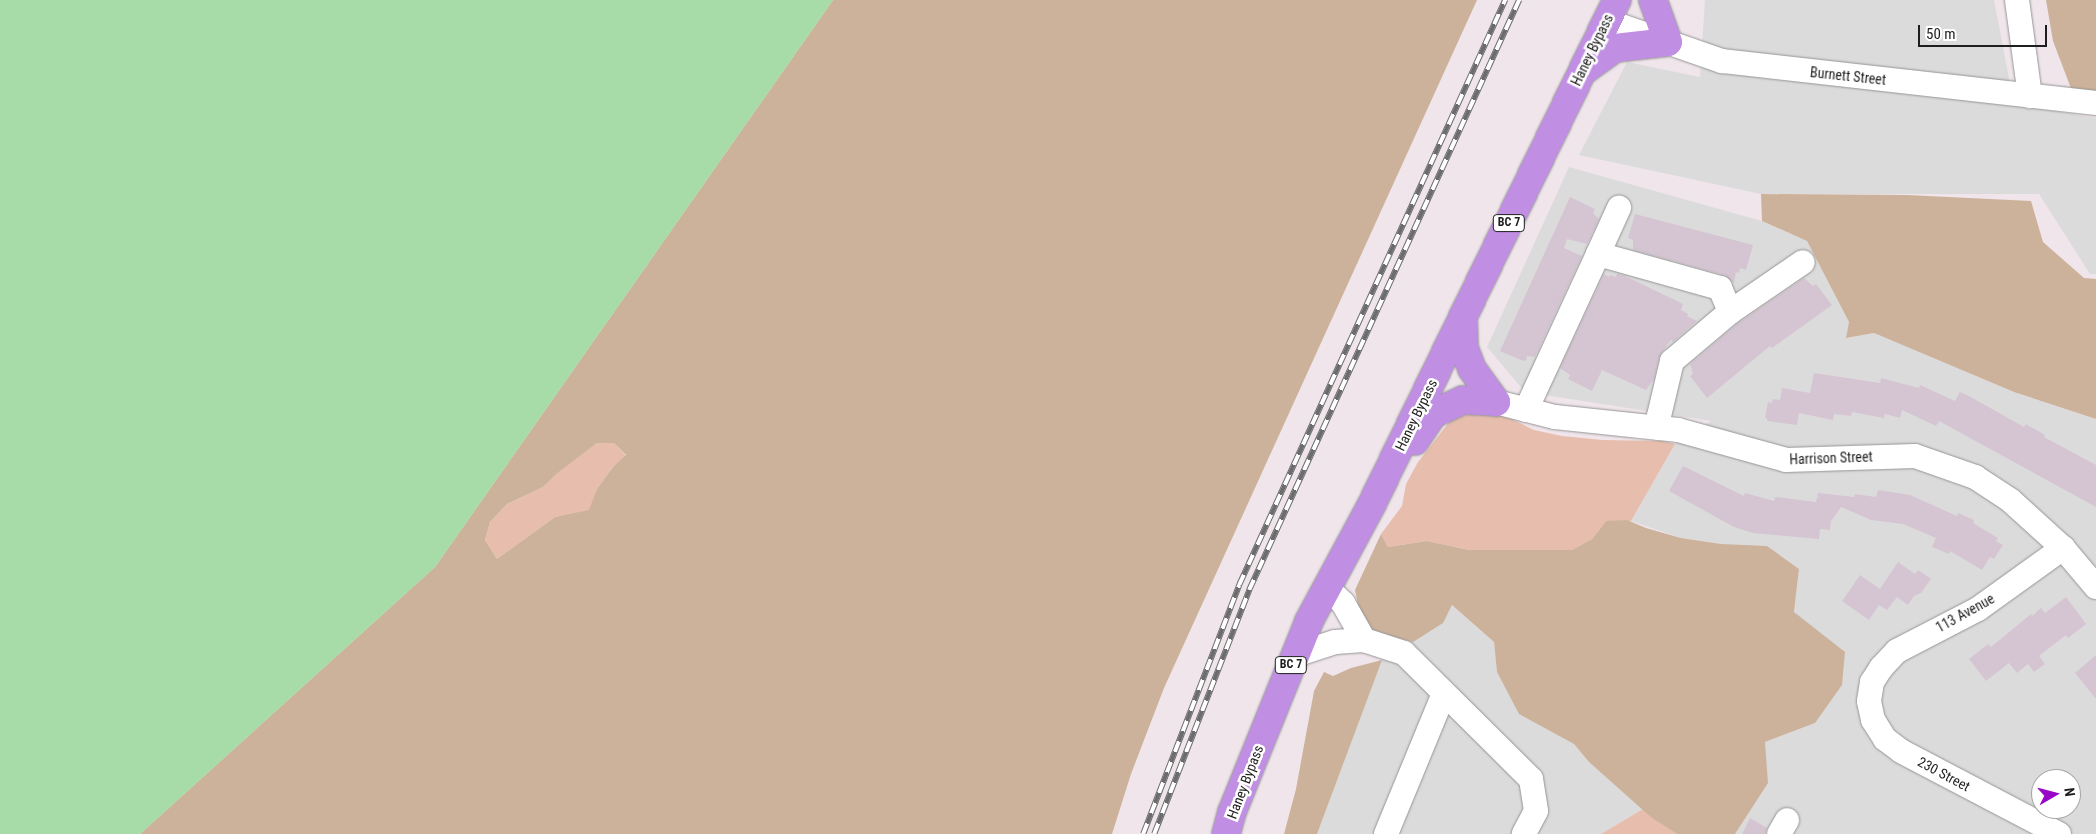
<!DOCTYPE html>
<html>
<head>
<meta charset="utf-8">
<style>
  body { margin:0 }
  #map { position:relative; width:2096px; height:834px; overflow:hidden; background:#efe5eb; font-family:"Roboto Condensed",sans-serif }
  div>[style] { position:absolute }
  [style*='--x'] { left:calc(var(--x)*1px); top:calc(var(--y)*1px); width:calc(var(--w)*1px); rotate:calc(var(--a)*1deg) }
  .residential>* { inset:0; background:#dcdbdc }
  .grass>* { inset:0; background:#e7bdad }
  .forest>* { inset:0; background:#cdb29b }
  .water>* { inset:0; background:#a7dba7 }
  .building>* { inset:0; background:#d5c5d2 }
  .roads { filter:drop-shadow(0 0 1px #959595) drop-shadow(0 0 1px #959595) }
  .minor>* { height:24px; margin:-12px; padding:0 12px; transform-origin:12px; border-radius:12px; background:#fff }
  .highway>* { height:28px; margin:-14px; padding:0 14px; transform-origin:14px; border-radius:14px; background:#c08fe4 }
  .rail>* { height:5.5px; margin-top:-2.75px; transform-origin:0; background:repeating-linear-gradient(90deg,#fff 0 11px,#6c6c6c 0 22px); box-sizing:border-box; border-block:1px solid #6c6c6c }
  span { translate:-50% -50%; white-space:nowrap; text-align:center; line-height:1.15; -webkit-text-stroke:5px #fff; paint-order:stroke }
  .shield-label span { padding:1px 4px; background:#fff; border:1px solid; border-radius:4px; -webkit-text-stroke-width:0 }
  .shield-label { font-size:12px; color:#1e1e1e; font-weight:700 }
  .street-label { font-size:14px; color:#1e1e1e }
  .north { position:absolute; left:2031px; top:769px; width:50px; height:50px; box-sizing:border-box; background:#fff; border:1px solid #a5a5a5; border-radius:50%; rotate:82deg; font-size:14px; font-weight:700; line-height:20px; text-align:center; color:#1e1e1e }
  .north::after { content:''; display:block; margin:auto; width:18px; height:22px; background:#9907c6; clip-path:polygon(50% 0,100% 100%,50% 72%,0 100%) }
  .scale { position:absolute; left:1918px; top:25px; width:129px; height:22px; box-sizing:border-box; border:2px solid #1e1e1e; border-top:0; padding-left:6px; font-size:15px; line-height:18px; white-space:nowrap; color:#1e1e1e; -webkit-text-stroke:4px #fff; paint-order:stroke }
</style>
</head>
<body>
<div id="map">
  <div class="residential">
    <div style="clip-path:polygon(1705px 0,1994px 0,2014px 104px,2096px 118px,2096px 274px,2090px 274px,2039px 194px,1761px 194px,1579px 155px,1627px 62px,1700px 77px)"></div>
    <div style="clip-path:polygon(evenodd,1569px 167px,1762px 221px,1807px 241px,1849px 322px,1847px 338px,1874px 333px,2014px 392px,2096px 419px,2096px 834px,1735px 834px,1767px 783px,1765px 742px,1815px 723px,1813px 629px,1794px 612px,1799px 570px,1721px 544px,1681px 538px,1631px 521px,1675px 444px,1711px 421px,1525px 392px,1487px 347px,1569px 167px,2041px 779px,2071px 779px,2071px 809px,2041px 809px,2041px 779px)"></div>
    <div style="clip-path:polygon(1452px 605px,1494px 642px,1497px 672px,1519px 713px,1574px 744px,1589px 762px,1643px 809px,1601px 834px,1317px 834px,1390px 636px)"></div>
  </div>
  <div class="grass">
    <div style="clip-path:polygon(1470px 412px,1501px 414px,1534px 430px,1562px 436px,1602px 440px,1663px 441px,1675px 444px,1631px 521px,1606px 521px,1592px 539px,1572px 550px,1469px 550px,1427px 541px,1388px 547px,1381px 534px,1402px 506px,1406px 484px,1418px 462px,1450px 421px)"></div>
    <div style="clip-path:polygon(597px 443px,614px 443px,626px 456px,613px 467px,597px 489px,590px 511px,555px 517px,497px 559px,485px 540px,490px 522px,507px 504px,543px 487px,555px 474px)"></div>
    <div style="clip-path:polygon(1643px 809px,1653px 819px,1677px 834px,1601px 834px)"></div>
  </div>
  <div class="forest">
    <div style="clip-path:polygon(evenodd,833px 0,1477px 0,1164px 688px,1131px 774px,1112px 834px,140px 834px,435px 567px,833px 0,597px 443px,614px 443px,626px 455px,613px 467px,597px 489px,589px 510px,555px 517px,497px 559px,485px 540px,490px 522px,507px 504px,543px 487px,556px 474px,597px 443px)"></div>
    <div style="clip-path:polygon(2046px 0,2096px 0,2096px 95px,2072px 91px,2053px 41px)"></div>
    <div style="clip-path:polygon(1761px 194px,1907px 195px,2031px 201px,2043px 242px,2084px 278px,2096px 279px,2096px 419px,2014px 392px,1874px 333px,1846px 338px,1849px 322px,1807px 241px,1762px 221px)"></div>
    <div style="clip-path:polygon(1627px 520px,1646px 528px,1681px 538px,1721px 544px,1767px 546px,1799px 569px,1794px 612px,1845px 652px,1842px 685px,1815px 723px,1765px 742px,1768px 783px,1735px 834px,1677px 834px,1653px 819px,1589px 762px,1574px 744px,1519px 714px,1497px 672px,1494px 642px,1452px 605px,1443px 623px,1413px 642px,1372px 631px,1360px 615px,1355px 590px,1381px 534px,1388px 547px,1427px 541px,1469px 550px,1572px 550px,1592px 539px,1606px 521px)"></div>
    <div style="clip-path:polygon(1382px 660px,1317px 834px,1284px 834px,1296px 789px,1314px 691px,1324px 672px,1333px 676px,1351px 668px)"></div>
  </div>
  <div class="water">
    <div style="clip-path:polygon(0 0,833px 0,435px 567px,140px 834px,0 834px)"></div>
  </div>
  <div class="building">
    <div style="clip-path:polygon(1570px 197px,1595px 209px,1593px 213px,1599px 219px,1587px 244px,1567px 239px,1564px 248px,1582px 256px,1535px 357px,1527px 356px,1526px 361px,1521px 360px,1500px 351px)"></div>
    <div style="clip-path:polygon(1635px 214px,1753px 245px,1746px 270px,1740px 268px,1739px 273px,1736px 272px,1734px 283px,1724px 275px,1633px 250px,1633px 240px,1628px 238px)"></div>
    <div style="clip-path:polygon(1604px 274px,1609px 277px,1611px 275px,1615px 277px,1617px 274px,1623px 275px,1683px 304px,1681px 310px,1688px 314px,1687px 316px,1697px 321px,1673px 342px,1671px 340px,1663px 351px,1659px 358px,1654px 379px,1646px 390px,1602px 370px,1592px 391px,1568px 379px,1570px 375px,1560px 368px)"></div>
    <div style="clip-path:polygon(1804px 278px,1813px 286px,1816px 284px,1832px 305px,1772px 348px,1770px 346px,1707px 398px,1690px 376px,1693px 374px,1690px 364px,1738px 323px)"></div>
    <div style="clip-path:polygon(1814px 373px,1880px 383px,1881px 378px,1919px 388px,1920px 385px,1955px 401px,1960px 392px,1969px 396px,2024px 427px,2026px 424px,2045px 435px,2044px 437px,2096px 465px,2096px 507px,1939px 421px,1936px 426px,1902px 410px,1900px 418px,1885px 414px,1884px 418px,1852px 412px,1851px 416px,1834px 414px,1833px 420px,1799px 413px,1797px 425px,1767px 421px,1767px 418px,1765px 418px,1768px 402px,1772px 403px,1773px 399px,1780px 400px,1782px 388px,1810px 393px)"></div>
    <div style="clip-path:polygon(1683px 466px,1744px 496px,1745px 493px,1774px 501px,1775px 497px,1816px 502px,1817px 497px,1821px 498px,1817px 496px,1818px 493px,1854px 497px,1855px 494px,1876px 497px,1878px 490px,1910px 495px,1957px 516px,1958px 513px,1974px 520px,1973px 523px,1998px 538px,1996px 541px,2003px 545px,1994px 559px,1990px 557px,1982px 570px,1950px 551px,1949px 554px,1932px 547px,1936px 538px,1903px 524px,1871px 520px,1841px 507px,1831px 521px,1830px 530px,1820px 529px,1819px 539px,1753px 533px,1734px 527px,1669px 491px)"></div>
    <div style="clip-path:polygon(1898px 562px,1915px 574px,1918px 570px,1931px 579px,1921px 593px,1914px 596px,1908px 605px,1897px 597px,1887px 610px,1879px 605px,1869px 620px,1842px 601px,1860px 575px,1880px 589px)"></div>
    <div style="clip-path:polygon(2066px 597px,2086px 624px,2068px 638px,2066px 635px,2039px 656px,2045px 664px,2034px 672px,2028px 664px,2017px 673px,2009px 663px,1986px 681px,1969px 659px,1988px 644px,1991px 647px,2031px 614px,2032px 616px,2041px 608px,2045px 613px)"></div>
    <div style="clip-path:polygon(2096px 655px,2096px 699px,2075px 673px)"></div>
    <div style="clip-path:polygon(1750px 818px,1767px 828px,1765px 834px,1742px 834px)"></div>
  </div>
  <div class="roads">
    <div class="minor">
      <div style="--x:2017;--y:0;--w:97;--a:82.3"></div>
      <div style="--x:1607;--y:21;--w:122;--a:19.2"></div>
      <div style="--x:1722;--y:61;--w:376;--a:6.4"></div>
      <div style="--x:1598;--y:254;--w:51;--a:-65.5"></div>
      <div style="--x:1730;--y:312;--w:88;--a:-34.4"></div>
      <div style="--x:1496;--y:402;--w:61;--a:14.3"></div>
      <div style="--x:1555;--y:417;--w:124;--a:6"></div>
      <div style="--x:1678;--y:430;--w:112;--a:15.5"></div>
      <div style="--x:1786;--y:460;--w:129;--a:-1.8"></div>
      <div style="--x:1915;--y:456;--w:64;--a:19.3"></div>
      <div style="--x:1975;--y:477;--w:42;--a:33.3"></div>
      <div style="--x:2010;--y:500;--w:72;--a:42.2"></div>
      <div style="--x:2063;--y:548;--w:51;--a:49.8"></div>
      <div style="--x:1526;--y:410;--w:172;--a:-65.2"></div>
      <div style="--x:1598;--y:254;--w:127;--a:15.6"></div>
      <div style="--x:1720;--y:288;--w:26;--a:67"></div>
      <div style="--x:1730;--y:312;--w:76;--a:139.8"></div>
      <div style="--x:1672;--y:361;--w:57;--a:103.3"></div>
      <div style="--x:1659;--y:416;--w:12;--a:90"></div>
      <div style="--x:1327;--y:588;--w:22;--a:43"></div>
      <div style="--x:1343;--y:603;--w:43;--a:60.4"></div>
      <div style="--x:1295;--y:655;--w:42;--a:-18"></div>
      <div style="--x:1335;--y:642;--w:29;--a:-4"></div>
      <div style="--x:1364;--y:640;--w:42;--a:18"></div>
      <div style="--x:1404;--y:653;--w:179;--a:44.8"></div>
      <div style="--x:1531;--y:779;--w:32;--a:81"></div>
      <div style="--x:1536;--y:811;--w:26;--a:118"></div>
      <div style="--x:1386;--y:834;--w:152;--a:-67.6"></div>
      <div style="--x:1779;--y:834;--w:16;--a:-60"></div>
      <div style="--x:2059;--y:834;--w:178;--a:-152.3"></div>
      <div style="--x:1901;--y:751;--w:20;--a:-143"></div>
      <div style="--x:1885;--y:739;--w:22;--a:-122"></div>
      <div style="--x:1873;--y:720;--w:19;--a:-102"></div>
      <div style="--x:1869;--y:701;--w:19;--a:-81"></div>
      <div style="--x:1872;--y:682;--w:17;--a:-57"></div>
      <div style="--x:1881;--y:668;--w:23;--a:-47"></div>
      <div style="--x:1897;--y:651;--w:91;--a:-27.4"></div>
      <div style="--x:1978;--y:609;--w:105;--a:-35.7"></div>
    </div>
    <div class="highway">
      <div style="--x:1586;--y:69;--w:36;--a:-36"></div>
      <div style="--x:1615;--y:48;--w:53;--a:-6.5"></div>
      <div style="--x:1668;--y:42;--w:45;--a:-109.7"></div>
      <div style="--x:1463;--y:318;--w:30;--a:88"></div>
      <div style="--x:1464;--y:348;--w:22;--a:69"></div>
      <div style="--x:1472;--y:369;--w:41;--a:54"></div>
      <div style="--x:1415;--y:441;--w:32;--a:-56"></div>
      <div style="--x:1433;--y:414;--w:33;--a:-25"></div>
      <div style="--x:1463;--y:400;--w:33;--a:3"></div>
      <div style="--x:1226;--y:834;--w:23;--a:-75"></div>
      <div style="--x:1232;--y:812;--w:206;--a:-68"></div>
      <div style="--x:1309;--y:621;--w:133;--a:-61.7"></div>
      <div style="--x:1372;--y:504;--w:560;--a:-64.08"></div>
    </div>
  </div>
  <div class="rail">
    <div style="--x:1143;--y:834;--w:267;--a:-68.9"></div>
    <div style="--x:1239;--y:585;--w:643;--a:-65.55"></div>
    <div style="--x:1154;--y:834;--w:262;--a:-68.7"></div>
    <div style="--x:1249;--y:590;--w:649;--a:-65.41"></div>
  </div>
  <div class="shield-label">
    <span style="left:1509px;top:223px">BC 7</span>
    <span style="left:1291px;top:665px">BC 7</span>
  </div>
  <div class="street-label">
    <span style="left:1592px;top:50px;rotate:-64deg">Haney Bypass</span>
    <span style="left:1848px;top:76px;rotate:6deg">Burnett Street</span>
    <span style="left:1416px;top:415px;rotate:-64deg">Haney Bypass</span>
    <span style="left:1831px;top:458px;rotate:-2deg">Harrison Street</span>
    <span style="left:1965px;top:613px;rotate:-29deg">113 Avenue</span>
    <span style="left:1944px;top:774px;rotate:28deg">230 Street</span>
    <span style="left:1245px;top:782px;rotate:-69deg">Haney Bypass</span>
  </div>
  <div class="north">N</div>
  <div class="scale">50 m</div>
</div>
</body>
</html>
